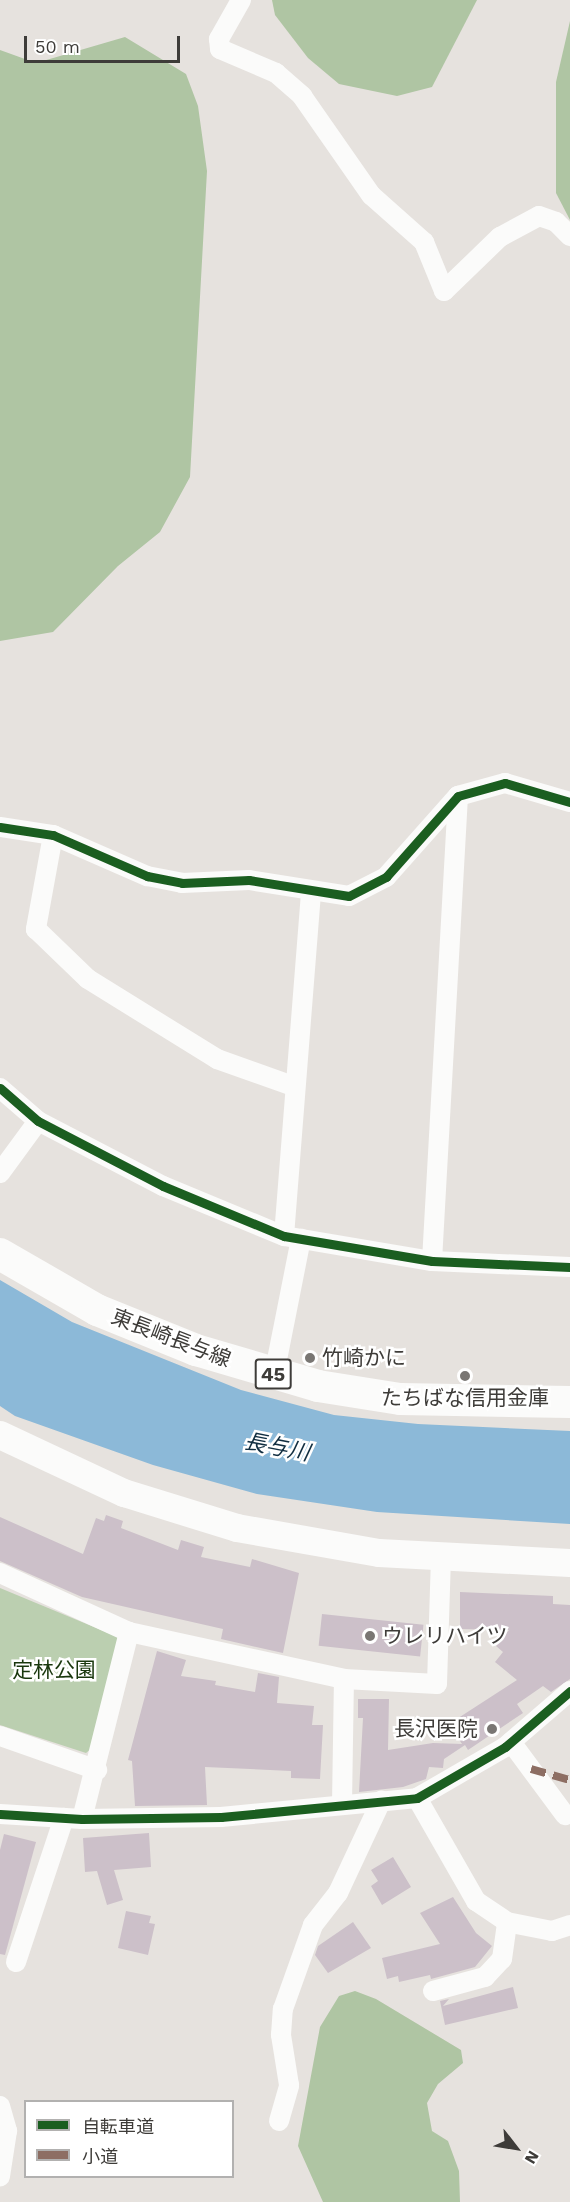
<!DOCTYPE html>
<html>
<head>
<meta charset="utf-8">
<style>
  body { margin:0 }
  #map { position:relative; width:570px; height:2202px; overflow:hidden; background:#e6e2de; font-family:"Work Sans","Noto Sans JP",sans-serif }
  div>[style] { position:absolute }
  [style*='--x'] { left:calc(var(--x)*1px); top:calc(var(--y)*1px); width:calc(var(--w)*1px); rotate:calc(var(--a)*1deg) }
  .green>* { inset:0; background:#bbcfb0 }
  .forest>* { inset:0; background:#afc5a3 }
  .water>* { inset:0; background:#8cb9d8 }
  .building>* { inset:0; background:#ccc0c9; transform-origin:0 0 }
  .street>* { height:20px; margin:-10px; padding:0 10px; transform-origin:10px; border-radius:10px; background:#fbfbfa }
  .secondary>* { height:28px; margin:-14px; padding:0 14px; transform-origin:14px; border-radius:14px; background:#fbfbfa }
  .primary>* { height:32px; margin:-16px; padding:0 16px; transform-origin:16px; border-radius:16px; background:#fbfbfa }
  .quiet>* { height:8px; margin-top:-4px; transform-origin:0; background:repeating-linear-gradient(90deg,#8d6e63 0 15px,transparent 0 23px) }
  .cycleway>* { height:9px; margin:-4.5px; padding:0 4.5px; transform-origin:4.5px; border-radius:4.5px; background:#1b5e20 }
  .dots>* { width:16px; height:16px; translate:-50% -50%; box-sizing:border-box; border:3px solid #fff; border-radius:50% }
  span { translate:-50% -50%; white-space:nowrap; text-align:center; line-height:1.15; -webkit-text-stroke:5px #fff; paint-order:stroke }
  .shield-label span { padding:2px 4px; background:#fff; border:2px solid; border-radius:4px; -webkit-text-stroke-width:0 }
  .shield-label { font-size:20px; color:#3e3c39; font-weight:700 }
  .street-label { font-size:21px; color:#3e3c39 }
  .poi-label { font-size:21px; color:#3e3c39 }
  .left { translate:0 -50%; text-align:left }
  .right { translate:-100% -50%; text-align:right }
  .park-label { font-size:21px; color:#19370d }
  .water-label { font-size:22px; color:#112e41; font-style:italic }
  .legend { position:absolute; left:24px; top:2100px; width:210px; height:78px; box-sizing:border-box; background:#fff; border:2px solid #b2b1b0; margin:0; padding:8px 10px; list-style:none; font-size:18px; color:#3e3c39 }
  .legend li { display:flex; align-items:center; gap:12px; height:30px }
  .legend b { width:30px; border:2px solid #b2b1b0 }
  .north { position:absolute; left:486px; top:2118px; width:60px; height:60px; -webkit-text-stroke:4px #fff; paint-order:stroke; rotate:121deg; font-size:16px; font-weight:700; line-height:24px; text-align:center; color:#3e3c39 }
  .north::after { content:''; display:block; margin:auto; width:21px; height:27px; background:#3e3c39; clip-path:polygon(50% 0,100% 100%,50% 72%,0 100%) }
  .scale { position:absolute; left:24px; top:36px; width:156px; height:27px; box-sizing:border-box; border:3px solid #3e3c39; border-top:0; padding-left:8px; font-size:18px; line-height:21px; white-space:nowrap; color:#3e3c39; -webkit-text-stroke:4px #fff; paint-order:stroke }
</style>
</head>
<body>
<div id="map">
  <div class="green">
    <div style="clip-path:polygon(0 1588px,118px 1637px,92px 1748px,86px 1753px,0 1725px)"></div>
  </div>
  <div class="forest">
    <div style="clip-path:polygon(272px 0,477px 0,432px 87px,397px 96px,339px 84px,308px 58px,275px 15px)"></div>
    <div style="clip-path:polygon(570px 21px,570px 220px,556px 193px,556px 82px)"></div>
    <div style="clip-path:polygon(125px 37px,186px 74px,198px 106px,207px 171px,190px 477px,160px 532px,118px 566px,53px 632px,0 641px,0 50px,36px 63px)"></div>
    <div style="clip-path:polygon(355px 1991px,376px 1999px,461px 2050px,463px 2063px,438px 2084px,427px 2103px,432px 2131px,448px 2141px,459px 2171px,460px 2202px,323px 2202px,298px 2146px,320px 2027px,339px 1996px)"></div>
  </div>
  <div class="water">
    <div style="clip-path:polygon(0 1280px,72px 1322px,241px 1390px,334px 1415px,418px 1424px,570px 1431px,570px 1524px,377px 1512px,257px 1494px,153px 1465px,15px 1416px,0 1406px)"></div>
  </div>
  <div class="building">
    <div style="clip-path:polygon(106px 1515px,123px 1521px,121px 1528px,178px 1550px,181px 1540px,204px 1547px,201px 1557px,250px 1567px,252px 1559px,299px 1573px,283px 1653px,221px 1639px,223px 1629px,82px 1597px,0 1561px,0 1517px,83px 1554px,96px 1518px,104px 1521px)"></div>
    <div style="clip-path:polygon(460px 1592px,553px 1596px,553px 1604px,570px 1605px,570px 1679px,551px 1692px,543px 1686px,517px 1704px,523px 1713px,468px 1750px,465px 1745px,444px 1759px,443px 1768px,429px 1767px,426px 1779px,403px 1787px,359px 1792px,363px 1718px,358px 1718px,358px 1699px,389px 1699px,388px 1750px,433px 1743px,462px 1744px,449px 1724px,517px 1680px,495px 1662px,503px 1652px,496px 1646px,509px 1630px,460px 1629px)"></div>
    <div style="left:322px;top:1614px;width:102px;height:32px;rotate:6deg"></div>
    <div style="clip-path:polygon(157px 1651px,186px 1660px,181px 1676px,216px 1681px,215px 1685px,255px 1692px,258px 1673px,279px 1677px,277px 1703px,314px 1706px,312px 1725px,323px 1725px,320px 1779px,291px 1778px,291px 1771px,205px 1767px,207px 1805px,135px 1806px,132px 1761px,128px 1760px)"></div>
    <div style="clip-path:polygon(149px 1833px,151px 1867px,114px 1870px,123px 1900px,107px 1905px,97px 1871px,85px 1872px,83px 1838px)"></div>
    <div style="clip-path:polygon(4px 1834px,36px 1842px,5px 1955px,0 1954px,0 1850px)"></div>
    <div style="clip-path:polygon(393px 1857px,411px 1887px,382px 1905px,371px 1886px,378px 1881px,371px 1870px)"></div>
    <div style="clip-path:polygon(453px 1897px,476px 1933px,492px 1946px,475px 1967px,431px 1979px,430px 1975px,399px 1982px,398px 1976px,387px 1979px,382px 1958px,440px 1944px,420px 1913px)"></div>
    <div style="clip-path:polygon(126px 1911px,151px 1916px,149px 1923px,155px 1924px,148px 1955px,118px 1948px)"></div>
    <div style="clip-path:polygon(353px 1922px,371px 1948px,328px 1973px,315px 1955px,318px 1946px)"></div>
    <div style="clip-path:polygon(513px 1987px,518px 2008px,445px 2025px,440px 2001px,449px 1999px,443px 2006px)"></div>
  </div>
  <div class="street">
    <div style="--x:241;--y:0;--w:45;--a:119.4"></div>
    <div style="--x:219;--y:39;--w:10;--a:84"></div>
    <div style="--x:220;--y:49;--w:61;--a:23.2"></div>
    <div style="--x:276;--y:73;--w:35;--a:41"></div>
    <div style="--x:302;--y:96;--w:121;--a:55.1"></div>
    <div style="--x:371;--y:195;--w:71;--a:41.6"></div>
    <div style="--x:424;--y:242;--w:53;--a:67.8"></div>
    <div style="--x:444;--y:291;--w:78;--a:-44"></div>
    <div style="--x:500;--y:237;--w:44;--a:-28.3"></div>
    <div style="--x:539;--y:216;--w:18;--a:19"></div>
    <div style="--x:556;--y:222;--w:20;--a:45"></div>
    <div style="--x:0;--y:827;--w:54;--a:8.6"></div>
    <div style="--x:53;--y:835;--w:103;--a:23.6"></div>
    <div style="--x:147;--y:876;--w:36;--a:11"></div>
    <div style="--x:182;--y:883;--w:67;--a:-2.6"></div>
    <div style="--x:249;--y:880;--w:101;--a:9.1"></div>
    <div style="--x:349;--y:896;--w:42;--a:-27.2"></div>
    <div style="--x:386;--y:877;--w:108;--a:-48.4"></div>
    <div style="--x:458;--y:796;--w:49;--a:-15.5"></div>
    <div style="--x:505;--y:783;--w:68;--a:16.3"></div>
    <div style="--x:53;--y:835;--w:96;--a:100.3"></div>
    <div style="--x:36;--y:929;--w:72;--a:43.9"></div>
    <div style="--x:88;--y:979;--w:152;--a:31.8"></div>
    <div style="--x:217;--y:1059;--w:81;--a:19.6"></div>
    <div style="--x:0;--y:1088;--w:50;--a:41"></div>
    <div style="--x:38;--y:1121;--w:141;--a:27.5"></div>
    <div style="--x:163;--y:1186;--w:131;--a:22.5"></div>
    <div style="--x:284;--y:1236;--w:150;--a:9.6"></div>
    <div style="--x:432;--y:1261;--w:138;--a:2.5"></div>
    <div style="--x:0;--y:1173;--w:64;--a:-53.8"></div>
    <div style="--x:284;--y:1236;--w:344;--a:-85.5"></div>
    <div style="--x:432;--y:1261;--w:466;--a:-86.8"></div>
    <div style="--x:274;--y:1375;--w:139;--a:-78.8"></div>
    <div style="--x:0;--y:1573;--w:142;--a:24.6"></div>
    <div style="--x:129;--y:1632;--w:220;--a:12.3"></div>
    <div style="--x:344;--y:1679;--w:93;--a:3.1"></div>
    <div style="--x:437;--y:1684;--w:127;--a:-88.2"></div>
    <div style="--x:0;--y:1736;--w:103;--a:19.3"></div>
    <div style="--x:511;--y:1742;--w:91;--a:53.5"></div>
    <div style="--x:417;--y:1798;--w:119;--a:60.2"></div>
    <div style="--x:476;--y:1901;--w:37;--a:34"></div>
    <div style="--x:507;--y:1922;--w:46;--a:11.3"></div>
    <div style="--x:552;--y:1931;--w:19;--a:-18"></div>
    <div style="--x:342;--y:1804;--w:125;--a:-89.1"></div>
    <div style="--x:0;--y:1814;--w:82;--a:3.5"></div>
    <div style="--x:82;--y:1819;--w:139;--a:-0.8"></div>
    <div style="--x:221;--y:1817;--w:197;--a:-5.5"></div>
    <div style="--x:417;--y:1798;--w:102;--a:-30.1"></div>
    <div style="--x:505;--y:1747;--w:86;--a:-40.7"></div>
    <div style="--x:82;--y:1819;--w:193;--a:-75.9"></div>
    <div style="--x:16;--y:1962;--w:152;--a:-71.6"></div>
    <div style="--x:433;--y:1991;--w:54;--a:-15.1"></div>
    <div style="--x:485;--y:1977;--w:25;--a:-47"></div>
    <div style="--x:502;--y:1959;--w:37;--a:-82"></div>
    <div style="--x:0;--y:2106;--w:26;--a:74"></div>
    <div style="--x:7;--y:2131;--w:46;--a:98.8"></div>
    <div style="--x:279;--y:2121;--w:37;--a:-74"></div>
    <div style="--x:289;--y:2085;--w:51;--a:-99.1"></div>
    <div style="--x:281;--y:2035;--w:26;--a:-86"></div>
    <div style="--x:283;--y:2009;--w:89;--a:-70.3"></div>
    <div style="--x:313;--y:1925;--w:41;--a:-52"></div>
    <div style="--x:338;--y:1893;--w:102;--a:-64.9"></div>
  </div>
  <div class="secondary">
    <div style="--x:0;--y:1435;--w:137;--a:25.1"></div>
    <div style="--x:124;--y:1493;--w:118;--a:17.2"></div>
    <div style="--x:237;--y:1528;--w:144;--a:10"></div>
    <div style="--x:379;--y:1553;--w:191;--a:3"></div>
  </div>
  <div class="primary">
    <div style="--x:0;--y:1254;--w:112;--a:30"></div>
    <div style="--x:97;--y:1310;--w:107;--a:22"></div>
    <div style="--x:196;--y:1350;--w:127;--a:16.4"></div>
    <div style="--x:318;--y:1386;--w:83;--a:9"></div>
    <div style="--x:400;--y:1399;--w:170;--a:1"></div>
  </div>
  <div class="quiet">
    <div style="--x:531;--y:1769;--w:41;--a:15.8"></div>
  </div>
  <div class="cycleway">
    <div style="--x:0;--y:827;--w:54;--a:8.6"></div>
    <div style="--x:53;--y:835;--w:103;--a:23.6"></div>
    <div style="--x:147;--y:876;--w:36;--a:11"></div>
    <div style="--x:182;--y:883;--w:67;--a:-2.6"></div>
    <div style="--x:249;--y:880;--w:101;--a:9.1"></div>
    <div style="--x:349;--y:896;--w:42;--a:-27.2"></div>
    <div style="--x:386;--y:877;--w:108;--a:-48.4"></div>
    <div style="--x:458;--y:796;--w:49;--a:-15.5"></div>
    <div style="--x:505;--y:783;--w:68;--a:16.3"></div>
    <div style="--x:0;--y:1088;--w:50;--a:41"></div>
    <div style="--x:38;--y:1121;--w:141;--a:27.5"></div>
    <div style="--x:163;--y:1186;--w:131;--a:22.5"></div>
    <div style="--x:284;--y:1236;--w:150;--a:9.6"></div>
    <div style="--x:432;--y:1261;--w:138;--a:2.5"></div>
    <div style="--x:0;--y:1814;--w:82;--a:3.5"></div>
    <div style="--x:82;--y:1819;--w:139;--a:-0.8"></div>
    <div style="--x:221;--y:1817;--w:197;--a:-5.5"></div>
    <div style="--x:417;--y:1798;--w:102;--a:-30.1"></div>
    <div style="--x:505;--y:1747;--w:86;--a:-40.7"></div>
  </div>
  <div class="dots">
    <div style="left:310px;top:1358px;background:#797673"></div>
    <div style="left:465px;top:1376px;background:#797673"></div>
    <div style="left:370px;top:1636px;background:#797673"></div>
    <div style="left:492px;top:1729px;background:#797673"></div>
  </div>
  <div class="shield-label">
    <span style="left:273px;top:1374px">45</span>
  </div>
  <div class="street-label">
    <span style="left:171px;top:1338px;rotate:21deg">東長崎長与線</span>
  </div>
  <div class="poi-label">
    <span class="left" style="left:322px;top:1358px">竹崎かに</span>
    <span style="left:465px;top:1398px">たちばな信用金庫</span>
    <span class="left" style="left:382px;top:1636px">ウレリハイツ</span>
    <span class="right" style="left:478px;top:1729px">長沢医院</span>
  </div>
  <div class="park-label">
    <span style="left:54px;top:1670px">定林公園</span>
  </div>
  <div class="water-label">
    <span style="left:277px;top:1447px;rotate:11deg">長与川</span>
  </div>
  <ul class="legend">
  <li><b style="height:8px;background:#1b5e20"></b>自転車道</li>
  <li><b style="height:8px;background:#8d6e63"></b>小道</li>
  </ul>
  <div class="north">N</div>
  <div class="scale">50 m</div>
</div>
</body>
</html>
